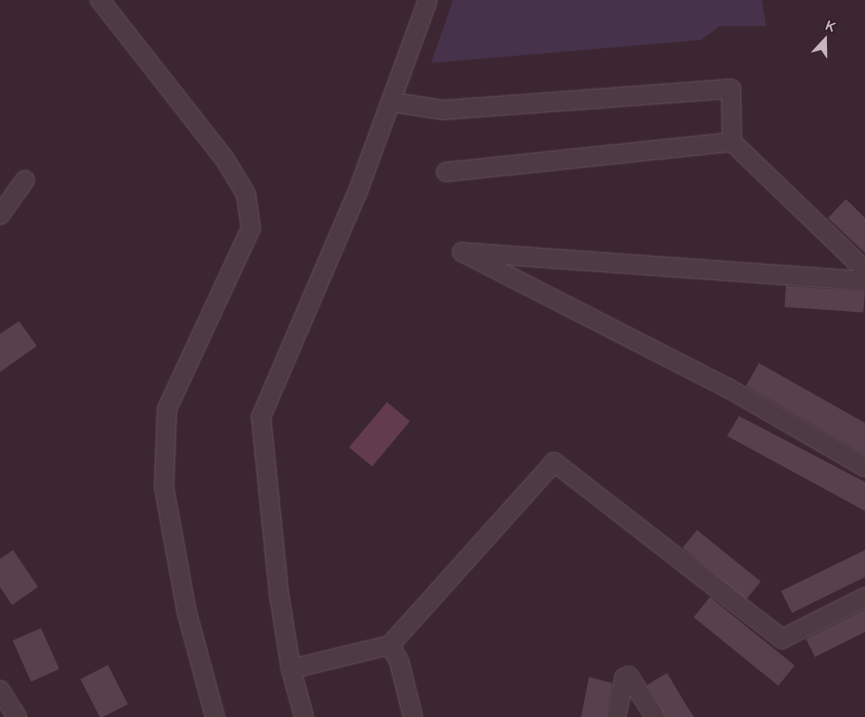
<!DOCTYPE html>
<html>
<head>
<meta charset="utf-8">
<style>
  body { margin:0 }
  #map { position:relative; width:865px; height:717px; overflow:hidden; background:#3c2631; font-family:Quicksand,sans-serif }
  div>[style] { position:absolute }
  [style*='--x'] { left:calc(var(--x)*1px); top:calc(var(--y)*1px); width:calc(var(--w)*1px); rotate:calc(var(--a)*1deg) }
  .green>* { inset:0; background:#46324a }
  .water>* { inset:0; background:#623b4e; transform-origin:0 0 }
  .building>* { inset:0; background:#59404d; transform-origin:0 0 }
  .roads { filter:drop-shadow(0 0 1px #65525b) drop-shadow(0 0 1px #65525b) }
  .minor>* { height:18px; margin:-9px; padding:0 9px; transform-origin:9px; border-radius:9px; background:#4d3a43 }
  span { translate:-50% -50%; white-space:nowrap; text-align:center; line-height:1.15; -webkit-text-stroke:4px #321f28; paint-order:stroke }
  .north { position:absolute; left:800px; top:15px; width:50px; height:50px; -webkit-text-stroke:4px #321f28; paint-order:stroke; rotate:21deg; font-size:14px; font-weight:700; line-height:20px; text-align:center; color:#c8b6be }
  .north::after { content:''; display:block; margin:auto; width:18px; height:22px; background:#c8b6be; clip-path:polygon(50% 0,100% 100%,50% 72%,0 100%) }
</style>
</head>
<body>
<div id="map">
  <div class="green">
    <div style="clip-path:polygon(453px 0,762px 0,766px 26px,720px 26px,701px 40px,431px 63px)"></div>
  </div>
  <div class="water">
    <div style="left:387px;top:402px;width:30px;height:59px;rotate:40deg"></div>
  </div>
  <div class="building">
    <div style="clip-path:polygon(846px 199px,865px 218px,865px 253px,828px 218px)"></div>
    <div style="left:786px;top:286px;width:79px;height:21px;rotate:4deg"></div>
    <div style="clip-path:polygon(19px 321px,37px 346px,0 372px,0 334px)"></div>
    <div style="clip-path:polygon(759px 363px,865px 423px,865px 455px,746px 386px)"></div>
    <div style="clip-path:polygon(739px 416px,865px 482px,865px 511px,727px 436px)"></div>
    <div style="left:697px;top:530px;width:82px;height:23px;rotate:39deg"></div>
    <div style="clip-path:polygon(13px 550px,38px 587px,12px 605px,0 587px,0 559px)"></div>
    <div style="clip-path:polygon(865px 550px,865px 577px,792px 613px,781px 591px)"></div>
    <div style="left:710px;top:597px;width:109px;height:26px;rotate:39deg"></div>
    <div style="clip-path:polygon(865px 609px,865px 632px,815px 657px,806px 639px)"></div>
    <div style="left:41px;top:628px;width:45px;height:31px;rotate:66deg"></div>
    <div style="left:108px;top:665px;width:44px;height:31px;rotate:63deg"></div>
    <div style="clip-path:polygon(667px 673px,688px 708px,694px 717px,666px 717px,647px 685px)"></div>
    <div style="clip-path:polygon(589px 677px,612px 683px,606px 717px,581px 717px)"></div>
  </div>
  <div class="roads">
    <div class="minor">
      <div style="--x:100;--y:0;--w:201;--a:51.9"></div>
      <div style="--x:224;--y:158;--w:42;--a:58.6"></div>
      <div style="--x:246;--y:194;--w:34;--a:82"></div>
      <div style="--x:251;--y:228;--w:200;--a:114.9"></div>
      <div style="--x:167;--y:409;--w:78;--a:92.2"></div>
      <div style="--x:164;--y:487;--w:128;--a:79.7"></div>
      <div style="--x:187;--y:613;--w:108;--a:74.9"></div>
      <div style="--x:391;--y:102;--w:53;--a:8.7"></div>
      <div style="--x:443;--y:110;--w:289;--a:-4.2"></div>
      <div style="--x:731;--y:89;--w:53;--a:88.9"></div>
      <div style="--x:446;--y:172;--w:288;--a:-6"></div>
      <div style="--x:732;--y:142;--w:185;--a:43.9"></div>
      <div style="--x:0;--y:215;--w:43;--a:-54.5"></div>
      <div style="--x:865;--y:281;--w:404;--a:-175.9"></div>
      <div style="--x:462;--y:252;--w:299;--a:27.1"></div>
      <div style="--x:728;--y:388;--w:158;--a:30"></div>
      <div style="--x:390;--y:645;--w:18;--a:61"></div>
      <div style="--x:399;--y:661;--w:58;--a:76"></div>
      <div style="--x:291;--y:669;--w:102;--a:-13.6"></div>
      <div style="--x:390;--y:645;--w:246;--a:-48.1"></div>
      <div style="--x:554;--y:462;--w:289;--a:37.8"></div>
      <div style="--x:782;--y:639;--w:93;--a:-26.8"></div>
      <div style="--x:0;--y:690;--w:32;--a:58"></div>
      <div style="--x:304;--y:717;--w:50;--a:-105.2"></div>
      <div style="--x:291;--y:669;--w:76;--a:-99.1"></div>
      <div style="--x:279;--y:594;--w:178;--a:-95.8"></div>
      <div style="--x:261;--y:417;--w:246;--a:-66.8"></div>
      <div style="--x:358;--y:191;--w:203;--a:-69.9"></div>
      <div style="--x:616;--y:717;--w:40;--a:-78"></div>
      <div style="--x:624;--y:678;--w:5;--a:-22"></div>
      <div style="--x:629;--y:676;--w:49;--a:57.6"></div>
    </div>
  </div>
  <div class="north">K</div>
</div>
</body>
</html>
